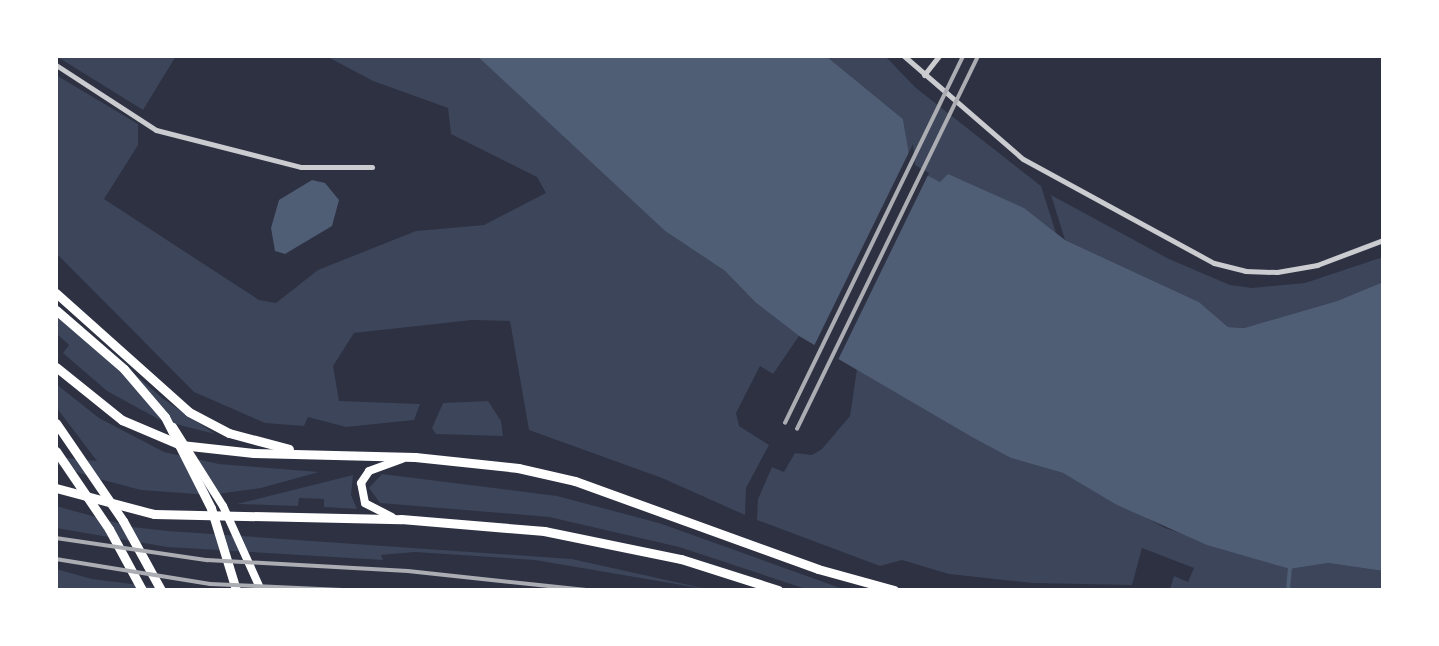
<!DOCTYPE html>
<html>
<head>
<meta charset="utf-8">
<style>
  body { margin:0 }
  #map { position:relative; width:1439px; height:646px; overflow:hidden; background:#2d3142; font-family:Manrope,sans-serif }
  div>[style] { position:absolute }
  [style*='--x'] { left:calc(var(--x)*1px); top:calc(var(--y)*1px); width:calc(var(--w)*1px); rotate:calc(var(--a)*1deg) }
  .green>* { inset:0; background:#3c4559 }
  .water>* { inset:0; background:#4f5d75 }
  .pier>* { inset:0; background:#2d3142 }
  .stream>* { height:3.5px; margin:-1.75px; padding:0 1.75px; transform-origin:1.75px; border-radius:1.75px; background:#4f5d75 }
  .minor>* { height:5px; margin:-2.5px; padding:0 2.5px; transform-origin:2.5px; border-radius:2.5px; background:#caccd0 }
  .secondary>* { height:8px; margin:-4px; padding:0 4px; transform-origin:4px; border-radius:4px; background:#fff }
  .primary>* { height:9px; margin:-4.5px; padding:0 4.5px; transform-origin:4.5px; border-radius:4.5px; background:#fff }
  .rail>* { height:3.5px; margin:-1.75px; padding:0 1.75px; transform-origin:1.75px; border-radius:1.75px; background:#abadb3 }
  span { translate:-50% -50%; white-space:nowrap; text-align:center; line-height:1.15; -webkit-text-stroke:7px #fff; paint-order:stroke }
  .frame { position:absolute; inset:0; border:58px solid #fff; pointer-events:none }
</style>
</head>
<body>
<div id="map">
  <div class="green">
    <div style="clip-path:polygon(56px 56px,176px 56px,143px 110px)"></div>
    <div style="clip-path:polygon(326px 56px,477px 56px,665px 231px,725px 271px,755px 302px,799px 336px,773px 374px,760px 366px,736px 413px,739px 426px,769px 445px,746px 488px,745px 515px,662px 478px,529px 430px,510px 321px,472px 320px,354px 333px,333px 366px,339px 401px,420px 404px,414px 420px,346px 427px,308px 417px,304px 426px,265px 423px,194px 392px,56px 253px,56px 75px,138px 124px,138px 145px,104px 199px,259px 300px,276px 303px,318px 270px,416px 231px,484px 225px,546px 193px,537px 177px,451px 134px,448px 108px,373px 81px)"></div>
    <div style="clip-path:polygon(826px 56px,885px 56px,916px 88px,1041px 186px,1056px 233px,1023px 208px,948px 175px,940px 183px,910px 167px,903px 119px)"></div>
    <div style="clip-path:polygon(1051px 195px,1169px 259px,1230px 285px,1252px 288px,1305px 283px,1383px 257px,1383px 282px,1337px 301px,1244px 328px,1228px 327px,1199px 302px,1065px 240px)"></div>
    <div style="clip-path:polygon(56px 305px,162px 398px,215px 434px,160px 420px,107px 391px,63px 353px,69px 345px,56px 333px)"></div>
    <div style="clip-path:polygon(857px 369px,1011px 458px,1063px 473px,1165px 528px,1290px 569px,1328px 563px,1383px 571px,1383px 590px,1170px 589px,1174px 576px,1188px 582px,1194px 568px,1142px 548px,1132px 585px,1033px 583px,949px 574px,902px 560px,880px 566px,757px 520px,758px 499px,772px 467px,784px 472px,795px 453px,812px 455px,822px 449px,850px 416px)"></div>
    <div style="clip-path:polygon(56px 384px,99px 418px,164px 452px,219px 464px,319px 472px,261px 488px,210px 495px,141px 490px,88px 476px,56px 464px,56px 457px,97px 461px,56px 407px)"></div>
    <div style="clip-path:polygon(488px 401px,501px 421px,503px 436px,436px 434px,432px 428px,443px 403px)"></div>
    <div style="clip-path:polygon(382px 474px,557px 496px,659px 523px,846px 590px,809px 590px,679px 547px,549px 517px,380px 503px,369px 488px)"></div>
    <div style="clip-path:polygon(353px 475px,351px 495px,357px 509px,324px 507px,324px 499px,299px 498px,298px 506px,237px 504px)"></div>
    <div style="clip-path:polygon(56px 506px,132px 527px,168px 531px,572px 559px,711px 590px,535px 560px,415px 552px,381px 555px,383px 560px,167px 547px,56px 528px)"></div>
    <div style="clip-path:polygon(56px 569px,92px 579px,179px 590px,56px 590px)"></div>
  </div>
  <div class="water">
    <div style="clip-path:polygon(477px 56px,826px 56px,903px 119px,911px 167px,940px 182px,948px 174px,1024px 208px,1065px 240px,1199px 302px,1228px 327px,1244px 328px,1337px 301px,1383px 282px,1383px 571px,1328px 563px,1290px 569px,1207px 545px,1117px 505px,1063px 473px,1011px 458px,972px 437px,799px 336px,755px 302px,725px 271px,665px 231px)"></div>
    <div style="clip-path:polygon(312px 180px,325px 183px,339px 200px,332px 226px,285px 254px,275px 251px,271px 228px,279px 200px)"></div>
  </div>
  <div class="pier">
    <div style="clip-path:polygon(913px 144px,915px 165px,929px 173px,837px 362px,813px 348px)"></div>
  </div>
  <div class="stream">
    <div style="--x:1288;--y:590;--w:22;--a:-85"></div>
  </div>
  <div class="minor">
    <div style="--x:904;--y:56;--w:157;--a:40.9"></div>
    <div style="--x:1023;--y:159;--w:217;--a:28.6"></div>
    <div style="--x:1214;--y:263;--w:32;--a:14"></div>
    <div style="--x:1245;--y:271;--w:32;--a:2"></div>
    <div style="--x:1277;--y:272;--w:41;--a:-9.9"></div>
    <div style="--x:1317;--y:265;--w:71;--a:-20.7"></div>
    <div style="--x:56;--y:65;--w:119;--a:33"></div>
    <div style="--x:156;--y:130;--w:150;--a:14.3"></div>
    <div style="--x:301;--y:167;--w:71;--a:0"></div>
    <div style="--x:924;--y:75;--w:24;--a:-52"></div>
  </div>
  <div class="secondary">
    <div style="--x:173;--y:427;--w:93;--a:57.7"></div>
    <div style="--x:223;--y:506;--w:92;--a:65.7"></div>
    <div style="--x:392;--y:517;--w:30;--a:-153"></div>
    <div style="--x:365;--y:503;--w:20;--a:-101"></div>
    <div style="--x:361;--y:483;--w:14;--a:-56"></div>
    <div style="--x:369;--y:471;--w:35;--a:-20"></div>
  </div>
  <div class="primary">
    <div style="--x:56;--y:293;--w:178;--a:41.8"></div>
    <div style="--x:189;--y:412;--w:45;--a:27.7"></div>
    <div style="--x:229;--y:433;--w:62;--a:14.9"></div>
    <div style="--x:56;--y:310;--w:90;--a:40.9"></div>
    <div style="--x:124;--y:369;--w:63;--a:49.5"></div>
    <div style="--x:165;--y:417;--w:102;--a:63.2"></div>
    <div style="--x:211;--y:508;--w:86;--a:73"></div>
    <div style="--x:56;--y:367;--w:85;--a:38.8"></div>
    <div style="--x:122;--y:420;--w:64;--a:23"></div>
    <div style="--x:181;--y:445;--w:73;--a:6.3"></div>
    <div style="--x:254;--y:453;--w:161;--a:1.4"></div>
    <div style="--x:415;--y:457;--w:104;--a:6.1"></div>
    <div style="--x:518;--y:468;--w:58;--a:12.8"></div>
    <div style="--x:575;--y:481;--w:258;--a:19.9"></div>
    <div style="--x:818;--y:569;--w:79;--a:15.4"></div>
    <div style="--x:56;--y:423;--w:119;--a:55.6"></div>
    <div style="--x:123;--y:521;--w:79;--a:61.2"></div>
    <div style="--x:56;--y:451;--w:94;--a:55.8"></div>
    <div style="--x:109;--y:529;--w:69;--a:61.6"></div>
    <div style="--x:56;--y:488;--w:101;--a:14.9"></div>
    <div style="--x:154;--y:514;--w:247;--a:1.2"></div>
    <div style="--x:401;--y:519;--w:144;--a:4.8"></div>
    <div style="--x:544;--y:531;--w:140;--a:11.6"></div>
    <div style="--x:681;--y:559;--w:102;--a:17.7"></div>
  </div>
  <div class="rail">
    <div style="--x:785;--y:423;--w:408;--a:-64.1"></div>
    <div style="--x:797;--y:429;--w:415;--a:-64.1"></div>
    <div style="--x:56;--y:538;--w:153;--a:8.3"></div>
    <div style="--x:207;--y:560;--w:201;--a:3.1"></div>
    <div style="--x:408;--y:571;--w:179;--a:6.1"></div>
    <div style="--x:56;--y:559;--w:156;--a:9.2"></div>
    <div style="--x:210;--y:584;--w:132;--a:2.6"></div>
  </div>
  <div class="frame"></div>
</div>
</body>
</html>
